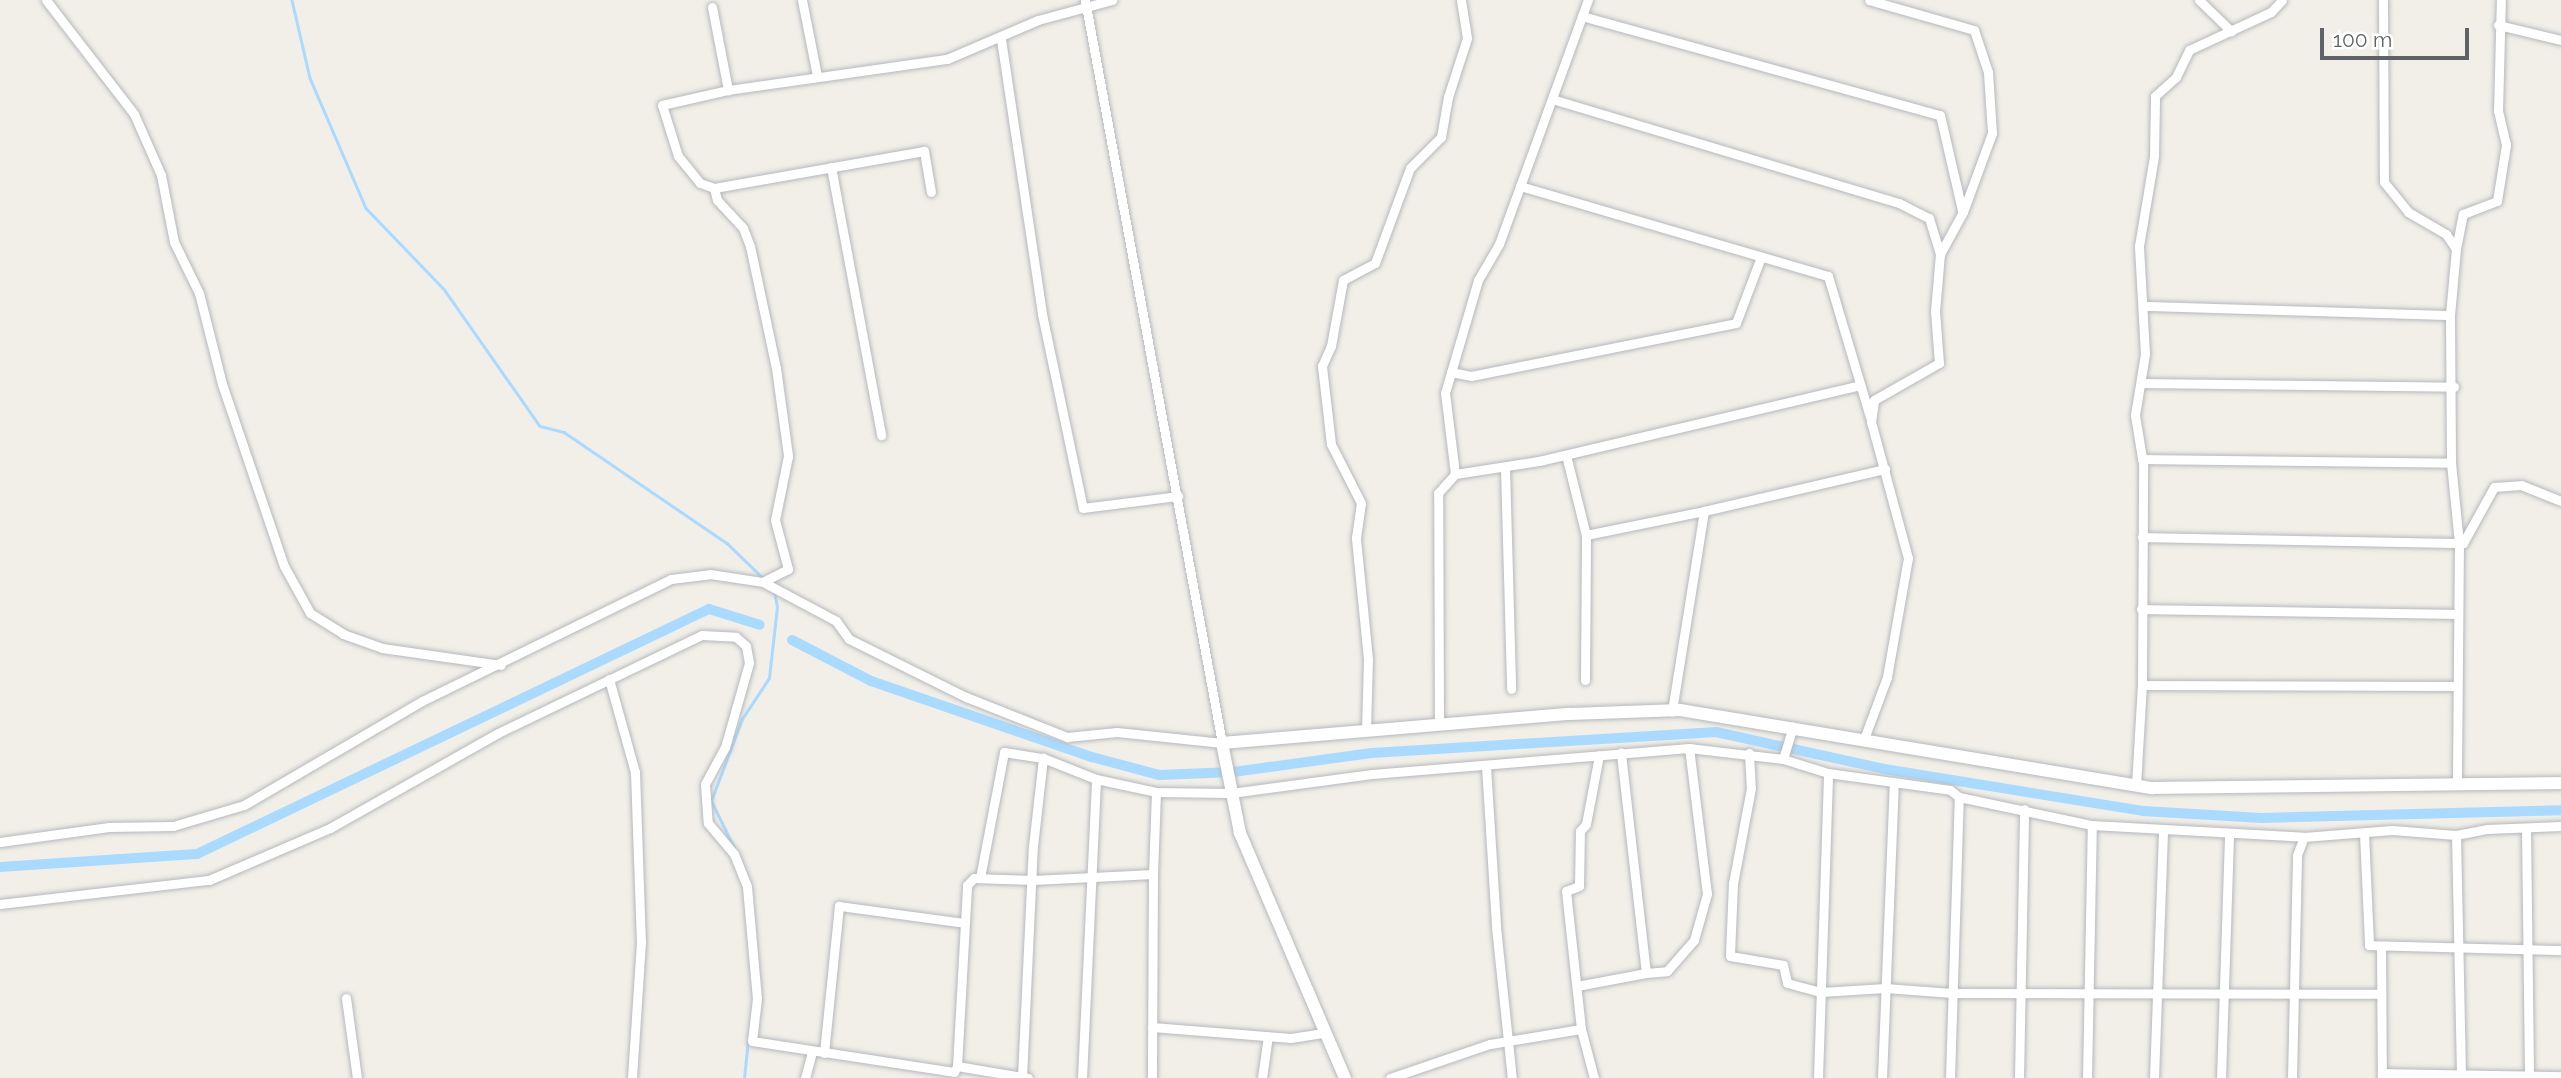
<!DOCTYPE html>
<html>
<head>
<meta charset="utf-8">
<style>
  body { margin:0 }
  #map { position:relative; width:2561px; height:1078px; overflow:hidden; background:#f1efe8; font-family:Raleway,sans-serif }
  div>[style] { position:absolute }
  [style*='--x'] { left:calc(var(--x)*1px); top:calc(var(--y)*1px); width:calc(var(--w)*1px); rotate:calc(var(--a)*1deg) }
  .stream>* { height:2.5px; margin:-1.25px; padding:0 1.25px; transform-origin:1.25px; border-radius:1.25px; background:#aadaff }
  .canal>* { height:10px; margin:-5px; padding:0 5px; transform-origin:5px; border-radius:5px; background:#aadaff }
  .roads { filter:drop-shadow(0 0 2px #b5b8bc) drop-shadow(0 0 2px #b5b8bc) }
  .street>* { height:9px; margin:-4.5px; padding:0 4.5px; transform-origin:4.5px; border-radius:4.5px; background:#fff }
  .secondary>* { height:12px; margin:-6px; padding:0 6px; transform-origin:6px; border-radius:6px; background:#fff }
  span { translate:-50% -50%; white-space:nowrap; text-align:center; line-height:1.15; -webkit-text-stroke:5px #fff; paint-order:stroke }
  .scale { position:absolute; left:2320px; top:28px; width:149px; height:32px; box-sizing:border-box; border:4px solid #5f6368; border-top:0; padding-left:9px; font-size:21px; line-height:24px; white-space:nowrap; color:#5f6368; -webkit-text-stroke:5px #fff; paint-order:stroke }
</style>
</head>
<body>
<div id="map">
  <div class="stream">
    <div style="--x:292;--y:0;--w:80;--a:77"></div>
    <div style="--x:310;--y:78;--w:142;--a:66.7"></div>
    <div style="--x:366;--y:208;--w:112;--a:46.1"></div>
    <div style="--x:444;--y:289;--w:167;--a:55"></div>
    <div style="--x:540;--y:426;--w:25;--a:14"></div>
    <div style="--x:564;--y:432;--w:197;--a:34.3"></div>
    <div style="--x:727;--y:543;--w:50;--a:44.2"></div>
    <div style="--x:734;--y:848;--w:52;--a:-116.1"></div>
    <div style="--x:711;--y:801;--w:88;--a:-69.3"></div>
    <div style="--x:742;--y:719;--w:49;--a:-56.6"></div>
    <div style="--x:769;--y:678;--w:71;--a:-83.6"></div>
    <div style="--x:777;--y:607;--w:16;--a:-101"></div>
    <div style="--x:743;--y:866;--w:14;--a:69"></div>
    <div style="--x:744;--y:1078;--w:36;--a:-84"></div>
  </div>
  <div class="canal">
    <div style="--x:792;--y:640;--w:89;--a:27.4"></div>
    <div style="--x:871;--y:681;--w:234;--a:19"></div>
    <div style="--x:1092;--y:757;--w:69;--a:15"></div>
    <div style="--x:1159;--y:775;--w:74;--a:-2.3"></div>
    <div style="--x:1233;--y:772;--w:140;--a:-7.8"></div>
    <div style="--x:1372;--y:753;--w:345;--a:-3.5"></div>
    <div style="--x:1716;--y:732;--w:172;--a:12.4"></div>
    <div style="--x:1884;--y:769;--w:262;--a:9.2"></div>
    <div style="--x:2143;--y:811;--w:119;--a:3.4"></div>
    <div style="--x:2262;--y:818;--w:299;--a:-1.5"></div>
    <div style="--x:0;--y:867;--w:197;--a:-3.8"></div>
    <div style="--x:197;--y:854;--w:568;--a:-25.57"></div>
    <div style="--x:709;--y:609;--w:53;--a:17.4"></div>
  </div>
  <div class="roads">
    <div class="street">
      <div style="--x:46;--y:0;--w:144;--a:52.3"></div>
      <div style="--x:134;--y:114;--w:67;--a:66.1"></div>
      <div style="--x:161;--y:175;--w:68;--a:79"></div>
      <div style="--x:174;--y:242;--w:57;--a:63.9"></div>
      <div style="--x:199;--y:293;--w:94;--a:75.8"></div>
      <div style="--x:222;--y:384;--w:192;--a:71.2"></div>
      <div style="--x:284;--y:566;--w:54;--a:61"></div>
      <div style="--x:310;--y:613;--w:39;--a:32"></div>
      <div style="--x:343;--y:634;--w:41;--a:19.7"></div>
      <div style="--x:382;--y:648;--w:120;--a:8.1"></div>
      <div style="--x:802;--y:0;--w:77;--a:78.8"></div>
      <div style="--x:2199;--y:0;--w:45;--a:44.1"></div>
      <div style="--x:2383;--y:0;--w:182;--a:89.7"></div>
      <div style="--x:2384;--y:182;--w:38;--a:51"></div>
      <div style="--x:2408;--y:212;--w:44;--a:30.1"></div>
      <div style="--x:2446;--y:234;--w:18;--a:56"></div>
      <div style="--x:2456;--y:249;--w:66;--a:95.2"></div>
      <div style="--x:2450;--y:315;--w:148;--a:89.6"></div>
      <div style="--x:2451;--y:463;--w:80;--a:84.3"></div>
      <div style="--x:2459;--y:543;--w:239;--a:90.5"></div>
      <div style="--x:712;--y:7;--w:85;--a:79.1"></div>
      <div style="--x:1582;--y:16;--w:371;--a:15.5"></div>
      <div style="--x:1940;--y:115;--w:98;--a:77"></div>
      <div style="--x:2498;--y:25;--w:65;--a:13.4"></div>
      <div style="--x:1001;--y:39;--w:278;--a:81.5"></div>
      <div style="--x:1042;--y:314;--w:198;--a:78.1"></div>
      <div style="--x:1083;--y:508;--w:96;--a:-7.2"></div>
      <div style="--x:1552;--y:99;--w:362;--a:16.7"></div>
      <div style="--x:1899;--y:203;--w:34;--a:27"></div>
      <div style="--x:1929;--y:218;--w:38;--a:73"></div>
      <div style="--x:831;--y:167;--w:273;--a:79.4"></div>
      <div style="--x:1520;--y:186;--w:321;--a:16.3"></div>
      <div style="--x:1828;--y:276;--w:147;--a:73.4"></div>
      <div style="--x:714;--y:188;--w:12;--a:76"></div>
      <div style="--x:717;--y:200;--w:38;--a:47"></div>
      <div style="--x:743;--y:228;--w:19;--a:69"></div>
      <div style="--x:750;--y:246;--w:125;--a:78"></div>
      <div style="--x:776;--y:368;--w:89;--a:82.2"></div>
      <div style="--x:788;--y:456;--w:65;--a:101.5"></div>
      <div style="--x:775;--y:520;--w:51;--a:75.1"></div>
      <div style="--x:788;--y:569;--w:28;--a:153"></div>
      <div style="--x:931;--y:192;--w:42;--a:-99.7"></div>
      <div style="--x:924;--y:151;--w:213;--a:170"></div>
      <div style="--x:714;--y:188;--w:15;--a:-160"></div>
      <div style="--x:700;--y:183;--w:35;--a:-129"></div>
      <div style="--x:678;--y:156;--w:53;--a:-107.4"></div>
      <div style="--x:662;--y:105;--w:68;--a:-12.8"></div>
      <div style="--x:728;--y:90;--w:221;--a:-8.1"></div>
      <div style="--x:947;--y:59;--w:99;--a:-23.2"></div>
      <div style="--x:1038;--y:20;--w:77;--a:-15.1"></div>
      <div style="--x:2456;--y:249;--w:36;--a:-79"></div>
      <div style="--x:2463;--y:214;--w:36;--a:-21"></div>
      <div style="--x:2497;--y:201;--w:57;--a:-80.9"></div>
      <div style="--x:2506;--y:145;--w:35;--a:-103"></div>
      <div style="--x:2498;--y:111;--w:111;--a:-88.5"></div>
      <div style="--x:2145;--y:306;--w:305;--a:1.7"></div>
      <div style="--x:1451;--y:372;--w:20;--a:11"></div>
      <div style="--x:1471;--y:376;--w:270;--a:-11.3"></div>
      <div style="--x:1736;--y:323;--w:71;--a:-69.3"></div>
      <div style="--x:2144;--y:383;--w:310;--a:0.7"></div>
      <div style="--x:1566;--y:455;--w:82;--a:76"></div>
      <div style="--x:1586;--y:535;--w:120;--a:-11.5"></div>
      <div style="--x:1704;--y:511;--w:203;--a:99.1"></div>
      <div style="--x:2142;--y:459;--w:309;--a:0.7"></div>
      <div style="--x:1505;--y:468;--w:221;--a:88.4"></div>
      <div style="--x:1455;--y:474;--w:85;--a:-8.8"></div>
      <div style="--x:1539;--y:461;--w:330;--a:-13.3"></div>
      <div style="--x:1704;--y:511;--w:186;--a:-13.1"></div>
      <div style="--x:2142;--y:537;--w:321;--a:1.1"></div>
      <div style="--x:2463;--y:543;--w:64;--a:-61"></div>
      <div style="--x:2494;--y:487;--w:27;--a:-4"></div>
      <div style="--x:2521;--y:485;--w:43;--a:21.8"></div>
      <div style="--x:2141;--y:609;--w:315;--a:0.9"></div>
      <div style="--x:609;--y:679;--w:97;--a:74.4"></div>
      <div style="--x:635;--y:772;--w:170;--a:88"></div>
      <div style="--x:641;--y:942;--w:136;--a:93.8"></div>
      <div style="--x:1585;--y:680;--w:145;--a:-89.6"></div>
      <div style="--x:2142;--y:685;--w:314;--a:0.2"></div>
      <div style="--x:1439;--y:724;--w:231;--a:-90.2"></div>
      <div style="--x:1438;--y:493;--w:25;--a:-48"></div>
      <div style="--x:1455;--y:474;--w:82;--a:-97"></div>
      <div style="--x:1445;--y:393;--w:118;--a:-73.7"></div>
      <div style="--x:1478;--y:280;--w:42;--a:-59.7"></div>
      <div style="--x:1499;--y:244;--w:260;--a:-70"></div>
      <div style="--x:1366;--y:731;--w:72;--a:-88.4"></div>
      <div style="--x:1368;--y:659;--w:122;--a:-95.7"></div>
      <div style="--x:1356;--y:538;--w:35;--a:-82"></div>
      <div style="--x:1361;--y:503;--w:66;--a:-117"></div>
      <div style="--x:1331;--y:444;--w:79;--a:-96.6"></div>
      <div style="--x:1322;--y:366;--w:22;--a:-66"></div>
      <div style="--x:1331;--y:346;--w:67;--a:-79.7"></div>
      <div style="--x:1343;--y:280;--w:36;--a:-28"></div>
      <div style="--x:1375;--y:263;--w:101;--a:-69.8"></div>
      <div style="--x:1410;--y:168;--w:44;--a:-45"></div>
      <div style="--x:1441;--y:137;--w:41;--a:-80.1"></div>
      <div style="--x:1448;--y:97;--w:62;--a:-72.1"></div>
      <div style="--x:1467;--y:38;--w:38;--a:-99"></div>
      <div style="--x:1864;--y:739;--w:66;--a:-69.6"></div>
      <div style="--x:1887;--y:677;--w:121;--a:-80"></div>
      <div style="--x:1908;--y:558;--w:141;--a:-105.2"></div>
      <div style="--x:1871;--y:422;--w:22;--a:-82"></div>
      <div style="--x:1874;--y:400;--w:75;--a:-29.6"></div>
      <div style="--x:1939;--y:363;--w:52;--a:-94.4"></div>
      <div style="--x:1935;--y:311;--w:57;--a:-85"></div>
      <div style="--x:1940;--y:254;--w:48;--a:-61.3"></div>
      <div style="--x:1963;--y:212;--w:84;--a:-69.8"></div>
      <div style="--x:1992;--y:133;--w:61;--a:-93.8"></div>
      <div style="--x:1988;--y:72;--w:44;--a:-108.4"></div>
      <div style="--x:1974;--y:30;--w:109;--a:-164.1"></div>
      <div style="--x:1749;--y:753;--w:35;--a:87"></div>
      <div style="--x:1751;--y:788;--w:97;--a:100.7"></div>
      <div style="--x:1733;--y:883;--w:73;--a:92.4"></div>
      <div style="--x:1730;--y:956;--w:54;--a:9.6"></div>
      <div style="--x:1783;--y:965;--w:18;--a:77"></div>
      <div style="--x:1787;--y:983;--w:35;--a:15"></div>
      <div style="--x:1821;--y:992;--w:64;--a:-3.6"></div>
      <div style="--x:1885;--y:988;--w:67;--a:4.3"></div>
      <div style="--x:1952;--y:993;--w:429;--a:0.1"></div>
      <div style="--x:1783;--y:759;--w:34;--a:-73"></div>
      <div style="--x:1486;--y:766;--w:161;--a:86.4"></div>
      <div style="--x:1496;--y:927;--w:152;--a:84"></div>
      <div style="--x:2136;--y:785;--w:100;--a:-86.6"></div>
      <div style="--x:2142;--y:685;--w:221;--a:-89.7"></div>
      <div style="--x:2143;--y:464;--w:50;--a:-99.3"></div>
      <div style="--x:2135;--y:415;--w:62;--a:-80.7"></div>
      <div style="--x:2145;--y:354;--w:108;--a:-93.2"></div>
      <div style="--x:2139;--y:246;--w:91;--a:-80.5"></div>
      <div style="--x:2154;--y:156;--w:60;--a:-89"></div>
      <div style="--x:2155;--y:96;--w:28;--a:-42"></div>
      <div style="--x:2176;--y:77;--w:30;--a:-64"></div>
      <div style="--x:2189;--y:50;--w:90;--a:-24.9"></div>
      <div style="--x:2271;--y:12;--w:16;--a:-47"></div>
      <div style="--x:2526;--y:828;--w:248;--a:89.3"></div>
      <div style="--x:2364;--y:833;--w:112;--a:87.4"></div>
      <div style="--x:2369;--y:945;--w:192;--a:1.5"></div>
      <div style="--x:2456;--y:835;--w:243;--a:88.8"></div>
      <div style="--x:0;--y:842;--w:110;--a:-7.8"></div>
      <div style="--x:109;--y:827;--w:64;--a:-0.9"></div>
      <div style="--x:173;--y:826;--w:74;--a:-16.5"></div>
      <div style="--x:244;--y:805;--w:206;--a:-30.3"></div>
      <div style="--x:422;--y:701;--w:277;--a:-26.1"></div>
      <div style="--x:671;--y:579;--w:39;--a:-7"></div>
      <div style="--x:710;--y:574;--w:54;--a:8.6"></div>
      <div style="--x:763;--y:582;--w:83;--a:28.1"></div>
      <div style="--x:836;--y:621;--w:22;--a:54"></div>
      <div style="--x:849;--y:639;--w:131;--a:26.4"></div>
      <div style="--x:966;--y:697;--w:109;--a:21.6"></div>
      <div style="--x:1067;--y:737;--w:50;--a:-5.7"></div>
      <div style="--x:1117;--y:732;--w:106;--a:6"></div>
      <div style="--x:1222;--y:743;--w:756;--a:-100.45"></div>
      <div style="--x:1153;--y:874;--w:82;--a:-87.9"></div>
      <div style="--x:980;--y:878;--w:128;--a:-79.2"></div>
      <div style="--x:1004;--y:752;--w:39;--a:9"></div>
      <div style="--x:1043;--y:758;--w:57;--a:21.6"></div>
      <div style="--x:1096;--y:779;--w:61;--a:12.2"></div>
      <div style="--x:1156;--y:792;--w:75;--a:0.8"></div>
      <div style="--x:1231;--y:793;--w:142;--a:-7.7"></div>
      <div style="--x:1372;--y:774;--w:318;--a:-4.7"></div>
      <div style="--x:1689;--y:748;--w:95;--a:6.7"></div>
      <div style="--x:1783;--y:759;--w:47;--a:17.3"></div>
      <div style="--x:1828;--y:773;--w:123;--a:7.9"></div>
      <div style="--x:1950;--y:790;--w:11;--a:38"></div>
      <div style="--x:1959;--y:797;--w:136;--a:11.9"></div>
      <div style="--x:2092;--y:825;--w:212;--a:3.2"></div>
      <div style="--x:2304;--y:837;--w:88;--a:-4.5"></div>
      <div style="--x:2392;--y:830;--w:64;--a:4.5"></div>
      <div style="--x:2456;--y:835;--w:32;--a:-11"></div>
      <div style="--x:2487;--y:829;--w:74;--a:-2.3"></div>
      <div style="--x:0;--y:904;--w:210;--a:-6.6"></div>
      <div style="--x:209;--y:880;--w:132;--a:-23.3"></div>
      <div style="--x:330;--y:828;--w:193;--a:-29.5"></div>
      <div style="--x:498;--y:733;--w:226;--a:-25.7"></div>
      <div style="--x:702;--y:635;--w:34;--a:3"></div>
      <div style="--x:736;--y:637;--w:13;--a:42"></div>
      <div style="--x:746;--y:646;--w:17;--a:80"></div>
      <div style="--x:749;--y:663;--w:87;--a:105.9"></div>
      <div style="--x:725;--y:747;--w:42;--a:118.4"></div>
      <div style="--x:705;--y:784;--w:39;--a:86"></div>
      <div style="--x:708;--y:823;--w:40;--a:50"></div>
      <div style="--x:734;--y:854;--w:35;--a:68"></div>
      <div style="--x:747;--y:887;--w:111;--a:84.9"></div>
      <div style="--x:757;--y:998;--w:43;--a:96.6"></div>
      <div style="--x:752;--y:1041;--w:204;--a:8.7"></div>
      <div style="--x:954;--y:1072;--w:7;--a:-63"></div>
      <div style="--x:957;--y:1066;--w:72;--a:9.6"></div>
      <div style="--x:2381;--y:947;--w:131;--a:89.6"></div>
      <div style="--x:1646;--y:973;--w:21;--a:-5"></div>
      <div style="--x:1667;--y:971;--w:41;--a:-48.9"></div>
      <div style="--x:1694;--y:940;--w:48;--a:-74.2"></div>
      <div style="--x:1707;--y:894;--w:147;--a:-97"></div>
      <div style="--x:1577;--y:986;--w:70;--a:-10.7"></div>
      <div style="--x:1646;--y:973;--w:222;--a:-96.5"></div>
      <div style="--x:346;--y:998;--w:81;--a:82.2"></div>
      <div style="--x:1152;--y:1027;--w:139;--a:4.5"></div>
      <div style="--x:1291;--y:1038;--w:33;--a:-9"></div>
      <div style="--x:824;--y:1053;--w:148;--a:-84.2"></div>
      <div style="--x:839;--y:906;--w:127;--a:7.7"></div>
      <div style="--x:957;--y:1066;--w:181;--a:-86.8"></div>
      <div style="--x:967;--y:885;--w:10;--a:-45"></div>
      <div style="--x:974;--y:878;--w:59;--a:1.9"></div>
      <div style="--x:1033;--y:880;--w:120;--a:-2.9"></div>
      <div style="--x:1153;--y:874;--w:204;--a:90.3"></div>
      <div style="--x:2382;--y:1073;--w:179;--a:1"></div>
      <div style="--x:1022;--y:1077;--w:231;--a:-87.3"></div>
      <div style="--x:1033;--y:846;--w:89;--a:-83.5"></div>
      <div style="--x:805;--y:1078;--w:28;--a:-75"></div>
      <div style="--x:1082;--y:1078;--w:299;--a:-87.3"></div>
      <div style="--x:1262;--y:1078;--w:42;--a:-81.9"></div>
      <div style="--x:1390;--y:1078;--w:106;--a:-18.8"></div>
      <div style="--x:1490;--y:1044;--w:92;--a:-9.4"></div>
      <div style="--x:1594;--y:1078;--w:51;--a:-104.9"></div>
      <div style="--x:1581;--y:1029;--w:139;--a:-96.2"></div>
      <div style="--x:1566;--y:891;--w:14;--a:-21"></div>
      <div style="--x:1579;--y:886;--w:55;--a:-89"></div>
      <div style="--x:1580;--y:831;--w:9;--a:-49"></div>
      <div style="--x:1586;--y:824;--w:70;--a:-79.3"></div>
      <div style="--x:1818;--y:1078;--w:305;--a:-88.1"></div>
      <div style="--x:1882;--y:1078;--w:294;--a:-87.7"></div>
      <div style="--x:1950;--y:1078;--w:281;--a:-88.2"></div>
      <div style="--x:2019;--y:1078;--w:269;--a:-88.9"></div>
      <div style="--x:2087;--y:1078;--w:253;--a:-88.9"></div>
      <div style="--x:2154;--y:1078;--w:248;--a:-87.9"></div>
      <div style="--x:2221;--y:1078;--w:242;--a:-88.1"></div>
      <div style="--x:2292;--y:1078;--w:223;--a:-88.7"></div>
      <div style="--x:2297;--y:855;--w:19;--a:-69"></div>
    </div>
    <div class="secondary">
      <div style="--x:1345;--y:1078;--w:267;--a:-113.2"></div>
      <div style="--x:1240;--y:833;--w:92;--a:-101.3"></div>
      <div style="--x:1222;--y:743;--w:349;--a:-4.8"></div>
      <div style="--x:1570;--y:714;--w:110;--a:-2.1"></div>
      <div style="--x:1680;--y:710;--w:479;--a:9.4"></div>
      <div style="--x:2153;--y:788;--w:408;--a:-0.7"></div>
    </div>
  </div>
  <div class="scale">100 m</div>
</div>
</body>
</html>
